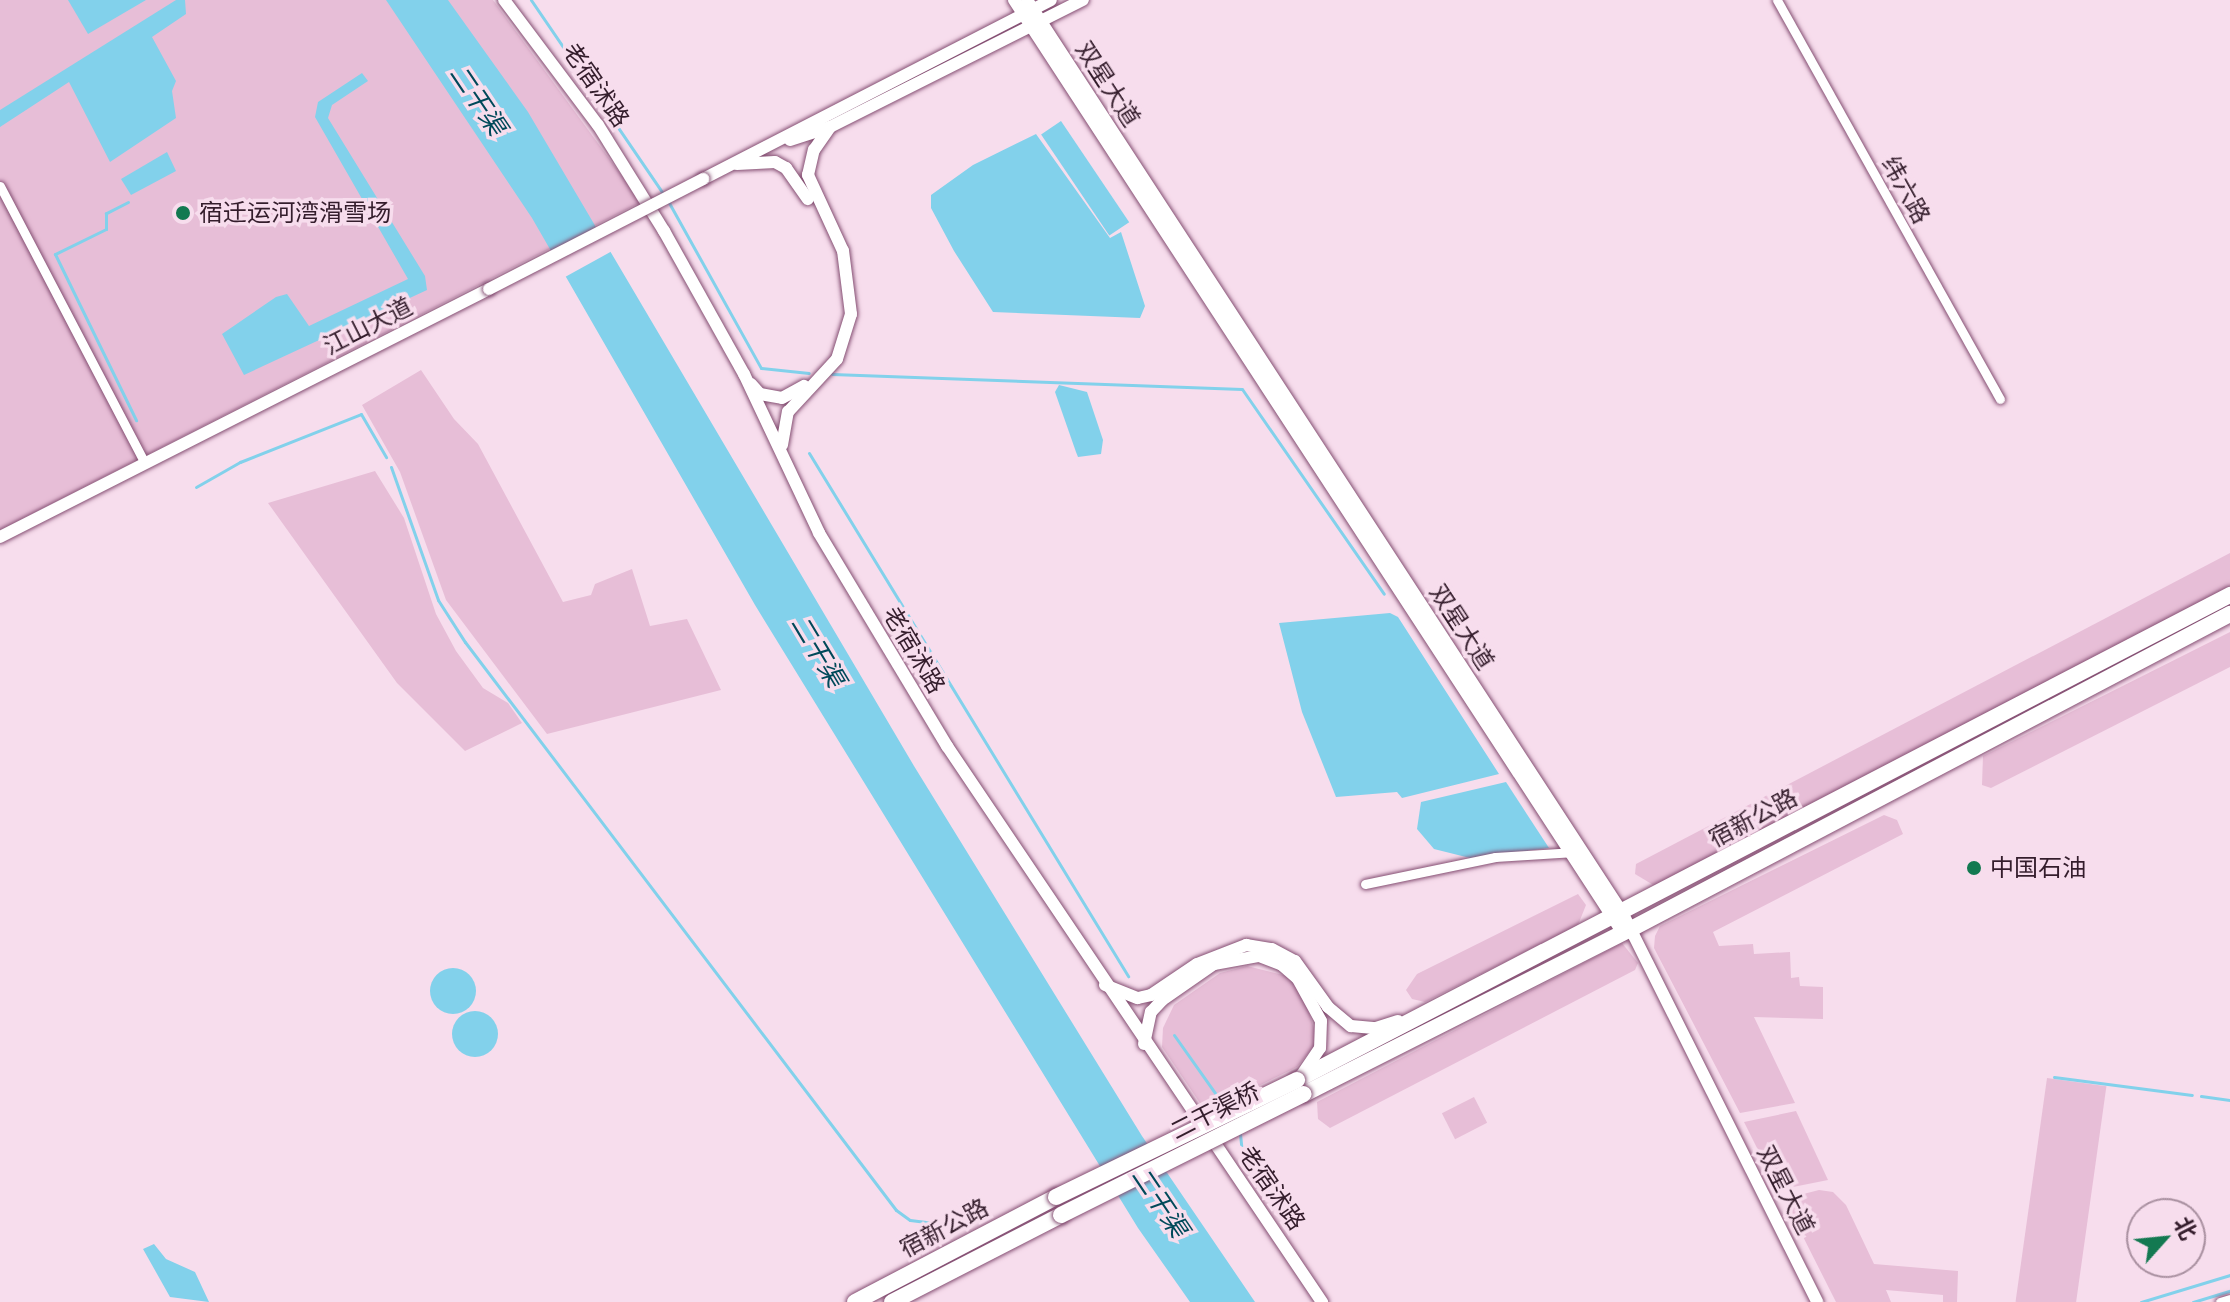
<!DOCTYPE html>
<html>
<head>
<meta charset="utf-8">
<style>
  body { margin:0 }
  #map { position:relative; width:2230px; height:1302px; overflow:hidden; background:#f7dded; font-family:Ubuntu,"Noto Sans SC",sans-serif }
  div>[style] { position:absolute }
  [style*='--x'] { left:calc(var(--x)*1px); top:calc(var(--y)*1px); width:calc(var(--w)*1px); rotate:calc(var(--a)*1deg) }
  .green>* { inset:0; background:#e7bed7; transform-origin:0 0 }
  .water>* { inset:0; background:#82d1eb; transform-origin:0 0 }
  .round { border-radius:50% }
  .pier>* { inset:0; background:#f7dded; transform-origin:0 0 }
  .stream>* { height:3px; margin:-1.5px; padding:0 1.5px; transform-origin:1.5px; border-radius:1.5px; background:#82d1eb }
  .roads { filter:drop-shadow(0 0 2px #844e72) drop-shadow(0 0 2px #844e72) }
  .street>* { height:9px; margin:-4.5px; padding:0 4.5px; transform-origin:4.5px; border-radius:4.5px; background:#fff }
  .secondary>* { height:12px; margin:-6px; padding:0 6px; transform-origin:6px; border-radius:6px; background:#fff }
  .highway>* { height:16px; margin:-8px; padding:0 8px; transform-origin:8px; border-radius:8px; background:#fff }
  .bridges { filter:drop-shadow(0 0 2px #844e72) drop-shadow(0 0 2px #844e72) }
  .secondary-bridge>* { height:12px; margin:-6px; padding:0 6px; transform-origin:6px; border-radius:6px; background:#fff }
  .highway-bridge>* { height:16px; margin:-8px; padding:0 8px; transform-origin:8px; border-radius:8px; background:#fff }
  .dots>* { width:22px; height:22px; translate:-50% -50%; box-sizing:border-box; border:4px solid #f7dded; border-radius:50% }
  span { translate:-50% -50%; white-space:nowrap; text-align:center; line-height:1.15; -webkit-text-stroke:7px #f7dded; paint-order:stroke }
  .street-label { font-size:24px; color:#341d2c }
  .poi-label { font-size:24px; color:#341d2c }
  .left { translate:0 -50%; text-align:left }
  .water-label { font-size:26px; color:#00495a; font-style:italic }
  .north { position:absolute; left:2126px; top:1198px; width:80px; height:80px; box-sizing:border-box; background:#f7dded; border:2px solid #a990a0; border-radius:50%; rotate:63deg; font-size:22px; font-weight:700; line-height:32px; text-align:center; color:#341d2c }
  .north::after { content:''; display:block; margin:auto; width:28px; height:36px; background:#137951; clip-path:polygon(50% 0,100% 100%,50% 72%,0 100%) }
</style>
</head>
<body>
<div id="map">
  <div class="green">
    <div style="clip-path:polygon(0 0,493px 0,641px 202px,0 530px)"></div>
    <div style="clip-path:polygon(421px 370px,454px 419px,478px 444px,563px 602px,591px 595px,595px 584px,632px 569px,650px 626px,687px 619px,721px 690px,547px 734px,446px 600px,400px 472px,362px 405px)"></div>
    <div style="clip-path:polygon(375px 471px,404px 518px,436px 614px,456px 651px,483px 688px,508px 703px,522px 723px,465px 751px,397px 683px,268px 503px)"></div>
    <div style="clip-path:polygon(2230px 553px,2230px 587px,1655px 886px,1635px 874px,1636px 864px)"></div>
    <div style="clip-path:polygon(2230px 632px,2230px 667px,1991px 788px,1982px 785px,1983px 756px)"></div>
    <div style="clip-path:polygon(1884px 815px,1897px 820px,1903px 834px,1713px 932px,1719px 946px,1753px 944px,1754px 954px,1790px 952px,1791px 978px,1799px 977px,1800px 986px,1823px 987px,1823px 1019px,1754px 1017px,1795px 1103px,1740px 1113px,1654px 948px,1655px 936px,1660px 926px)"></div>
    <div style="clip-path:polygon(1578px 894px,1586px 905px,1578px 925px,1425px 1002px,1412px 999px,1406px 990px,1417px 974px)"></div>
    <div style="clip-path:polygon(1622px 943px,1638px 963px,1635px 970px,1330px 1128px,1318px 1119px,1317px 1102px)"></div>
    <div style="clip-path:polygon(1247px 966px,1287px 976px,1304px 997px,1318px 1041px,1297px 1067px,1206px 1112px,1162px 1047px,1163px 1028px,1174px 1005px,1220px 973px)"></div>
    <div style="left:2047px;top:1078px;width:60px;height:226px;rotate:8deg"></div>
    <div style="left:1474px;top:1097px;width:29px;height:36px;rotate:63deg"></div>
    <div style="clip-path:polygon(1796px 1111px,1828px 1180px,1778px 1190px,1744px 1122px)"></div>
    <div style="clip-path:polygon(1819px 1190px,1833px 1192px,1846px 1205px,1874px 1264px,1958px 1271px,1957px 1302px,1943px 1302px,1943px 1295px,1886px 1290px,1891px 1302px,1836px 1302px,1784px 1199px)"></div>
  </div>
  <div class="water">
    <div style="clip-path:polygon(68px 0,146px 0,88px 34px)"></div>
    <div style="clip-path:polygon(176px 0,185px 0,186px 14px,152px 37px,176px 81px,172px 91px,176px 118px,110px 162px,69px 82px,0 127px,0 110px)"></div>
    <div style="clip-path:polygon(386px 0,448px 0,528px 112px,914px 766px,1142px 1136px,1255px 1302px,1190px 1302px,1138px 1228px,755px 605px,532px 218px)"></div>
    <div style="clip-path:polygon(362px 73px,368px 81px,332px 105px,328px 118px,425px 276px,427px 290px,244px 375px,222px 334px,276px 297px,287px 294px,309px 326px,408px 279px,315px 117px,318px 102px)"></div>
    <div style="left:1061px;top:121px;width:122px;height:24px;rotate:56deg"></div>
    <div style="clip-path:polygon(1036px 134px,1110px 238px,1121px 232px,1145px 306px,1140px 318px,993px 312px,954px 251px,931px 208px,931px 195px,973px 165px)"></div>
    <div style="clip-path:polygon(167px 152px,176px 171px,131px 195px,121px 179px)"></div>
    <div style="clip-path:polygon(1059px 385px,1087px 392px,1103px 440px,1101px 454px,1078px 457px,1076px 452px,1055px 392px)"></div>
    <div style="clip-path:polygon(1390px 613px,1398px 617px,1499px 774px,1402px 798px,1397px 792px,1336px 797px,1302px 712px,1279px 623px)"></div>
    <div style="clip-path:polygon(1506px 782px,1549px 848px,1470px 858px,1434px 849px,1417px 829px,1421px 802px)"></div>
    <div class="round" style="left:430px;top:968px;width:46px;height:46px"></div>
    <div class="round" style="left:452px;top:1011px;width:46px;height:46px"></div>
    <div style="clip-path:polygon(154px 1244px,166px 1259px,195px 1272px,209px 1302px,170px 1297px,143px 1249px)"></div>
  </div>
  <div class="pier">
    <div style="left:600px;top:228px;width:26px;height:58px;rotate:61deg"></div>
  </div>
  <div class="stream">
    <div style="--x:531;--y:0;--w:236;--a:55.7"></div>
    <div style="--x:668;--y:201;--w:191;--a:60.9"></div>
    <div style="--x:761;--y:368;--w:48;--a:5.9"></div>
    <div style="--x:128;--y:202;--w:25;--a:153"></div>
    <div style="--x:106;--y:213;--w:16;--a:90"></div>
    <div style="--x:106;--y:229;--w:57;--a:153.9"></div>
    <div style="--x:55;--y:254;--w:185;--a:64"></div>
    <div style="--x:832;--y:374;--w:410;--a:2.1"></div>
    <div style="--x:1242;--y:389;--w:249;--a:55.3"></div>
    <div style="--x:809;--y:453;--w:613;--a:58.62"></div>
    <div style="--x:391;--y:467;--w:141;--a:70.5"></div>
    <div style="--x:438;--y:600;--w:50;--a:57.3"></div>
    <div style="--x:465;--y:642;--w:713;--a:52.81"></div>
    <div style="--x:896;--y:1210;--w:17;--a:36"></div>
    <div style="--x:910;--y:1220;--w:34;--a:7"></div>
    <div style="--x:196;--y:487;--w:51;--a:-29.6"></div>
    <div style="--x:240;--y:462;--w:130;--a:-21.6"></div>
    <div style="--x:361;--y:414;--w:50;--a:59.8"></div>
    <div style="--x:1174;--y:1035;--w:88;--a:54.7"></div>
    <div style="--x:2054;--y:1077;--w:139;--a:7.4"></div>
    <div style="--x:2201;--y:1096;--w:29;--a:8"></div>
    <div style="--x:1240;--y:1134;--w:20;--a:84"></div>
    <div style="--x:1242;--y:1154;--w:57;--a:54.9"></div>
    <div style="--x:2141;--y:1302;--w:93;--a:-16.9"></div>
    <div style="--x:2193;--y:1302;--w:39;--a:-17"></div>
  </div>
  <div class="roads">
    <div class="street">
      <div style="--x:1777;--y:0;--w:457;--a:60.8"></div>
      <div style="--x:0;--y:186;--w:313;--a:62.4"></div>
      <div style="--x:1365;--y:884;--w:133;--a:-11.7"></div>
      <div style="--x:1495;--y:857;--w:80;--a:-3.6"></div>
      <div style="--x:2220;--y:1302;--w:10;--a:-17"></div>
    </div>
    <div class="secondary">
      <div style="--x:504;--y:0;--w:156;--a:53.1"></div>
      <div style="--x:598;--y:125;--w:125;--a:58.1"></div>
      <div style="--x:664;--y:231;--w:164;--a:60.8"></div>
      <div style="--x:744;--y:374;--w:176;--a:64.7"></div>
      <div style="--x:819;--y:533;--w:249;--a:59"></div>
      <div style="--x:947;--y:746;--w:671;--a:56"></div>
      <div style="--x:1014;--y:0;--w:1114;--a:56.87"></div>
      <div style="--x:1027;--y:0;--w:1091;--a:56.89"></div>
      <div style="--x:1623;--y:914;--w:434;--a:63.4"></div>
      <div style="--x:790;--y:140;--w:42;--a:-18"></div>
      <div style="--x:830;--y:127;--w:283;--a:-26.7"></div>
      <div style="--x:737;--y:164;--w:38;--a:-3"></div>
      <div style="--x:775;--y:162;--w:13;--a:29"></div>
      <div style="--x:786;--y:168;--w:38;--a:55"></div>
      <div style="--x:703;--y:179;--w:391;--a:-27.2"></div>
      <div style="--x:751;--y:384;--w:13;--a:48"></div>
      <div style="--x:760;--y:394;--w:22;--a:10"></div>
      <div style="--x:782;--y:398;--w:25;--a:-29"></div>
      <div style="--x:782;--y:445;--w:34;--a:-80"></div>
      <div style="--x:788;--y:412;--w:72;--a:-47.2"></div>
      <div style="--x:837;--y:359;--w:47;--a:-72.7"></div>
      <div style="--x:851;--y:314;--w:64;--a:-97.2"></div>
      <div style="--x:843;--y:251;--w:84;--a:-114.7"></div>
      <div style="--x:808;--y:175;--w:26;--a:-77"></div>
      <div style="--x:814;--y:150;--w:28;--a:-55"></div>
      <div style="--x:0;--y:537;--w:548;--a:-26.89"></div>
      <div style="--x:1105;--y:985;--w:35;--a:22"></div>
      <div style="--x:1138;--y:998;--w:13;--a:-13"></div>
      <div style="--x:1151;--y:995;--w:55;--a:-34"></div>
      <div style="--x:1197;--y:964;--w:53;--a:-21.2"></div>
      <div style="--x:1246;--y:945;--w:26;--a:9"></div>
      <div style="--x:1272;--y:949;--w:26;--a:28"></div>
      <div style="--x:1295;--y:961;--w:57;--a:54.3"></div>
      <div style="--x:1328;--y:1007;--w:30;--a:40"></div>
      <div style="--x:1351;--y:1026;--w:25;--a:5"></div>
      <div style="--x:1376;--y:1028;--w:23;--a:-18"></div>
      <div style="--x:1144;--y:1044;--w:33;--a:-78"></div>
      <div style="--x:1151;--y:1012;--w:16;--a:-47"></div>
      <div style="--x:1162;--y:1000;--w:63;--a:-34.7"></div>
      <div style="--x:1214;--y:964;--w:46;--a:-10.1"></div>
      <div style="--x:1259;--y:956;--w:25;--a:21"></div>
      <div style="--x:1282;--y:965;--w:21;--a:41"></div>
      <div style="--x:1298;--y:979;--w:48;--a:61.3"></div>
      <div style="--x:1321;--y:1021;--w:27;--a:92"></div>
      <div style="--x:1320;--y:1048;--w:37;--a:124"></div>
    </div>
    <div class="highway">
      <div style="--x:1297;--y:1080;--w:1052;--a:-27.47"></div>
      <div style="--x:1304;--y:1094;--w:366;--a:-26.8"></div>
      <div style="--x:1631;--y:929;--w:677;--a:-27.74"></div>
      <div style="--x:855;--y:1302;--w:227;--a:-27.6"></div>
      <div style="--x:892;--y:1302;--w:190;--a:-27.2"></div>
    </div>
  </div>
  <div class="bridges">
    <div class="secondary-bridge">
      <div style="--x:489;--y:289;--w:241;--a:-27.2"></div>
    </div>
    <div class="highway-bridge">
      <div style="--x:1056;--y:1197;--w:268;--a:-25.9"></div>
      <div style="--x:1061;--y:1215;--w:271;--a:-26.5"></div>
    </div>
  </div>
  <div class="dots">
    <div style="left:183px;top:213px;background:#137951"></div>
    <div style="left:1974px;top:868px;background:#137951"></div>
  </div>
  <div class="street-label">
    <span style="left:1108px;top:84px;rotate:57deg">双星大道</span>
    <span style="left:596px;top:85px;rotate:55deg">老宿沭路</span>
    <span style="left:1906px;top:190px;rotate:61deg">纬六路</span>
    <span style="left:368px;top:326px;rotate:-27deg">江山大道</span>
    <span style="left:1462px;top:627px;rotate:57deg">双星大道</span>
    <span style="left:914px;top:650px;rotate:59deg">老宿沭路</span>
    <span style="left:1753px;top:818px;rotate:-28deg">宿新公路</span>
    <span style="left:1215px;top:1111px;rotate:-27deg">二干渠桥</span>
    <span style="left:1272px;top:1188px;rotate:55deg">老宿沭路</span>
    <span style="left:1786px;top:1190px;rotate:63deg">双星大道</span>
    <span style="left:944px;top:1228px;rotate:-28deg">宿新公路</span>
  </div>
  <div class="poi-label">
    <span class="left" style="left:199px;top:213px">宿迁运河湾滑雪场</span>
    <span class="left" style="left:1990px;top:868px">中国石油</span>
  </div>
  <div class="water-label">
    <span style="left:478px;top:100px;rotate:56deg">二干渠</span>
    <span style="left:818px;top:651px;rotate:59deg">二干渠</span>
    <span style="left:1160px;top:1202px;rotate:56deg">二干渠</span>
  </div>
  <div class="north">北</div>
</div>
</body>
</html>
